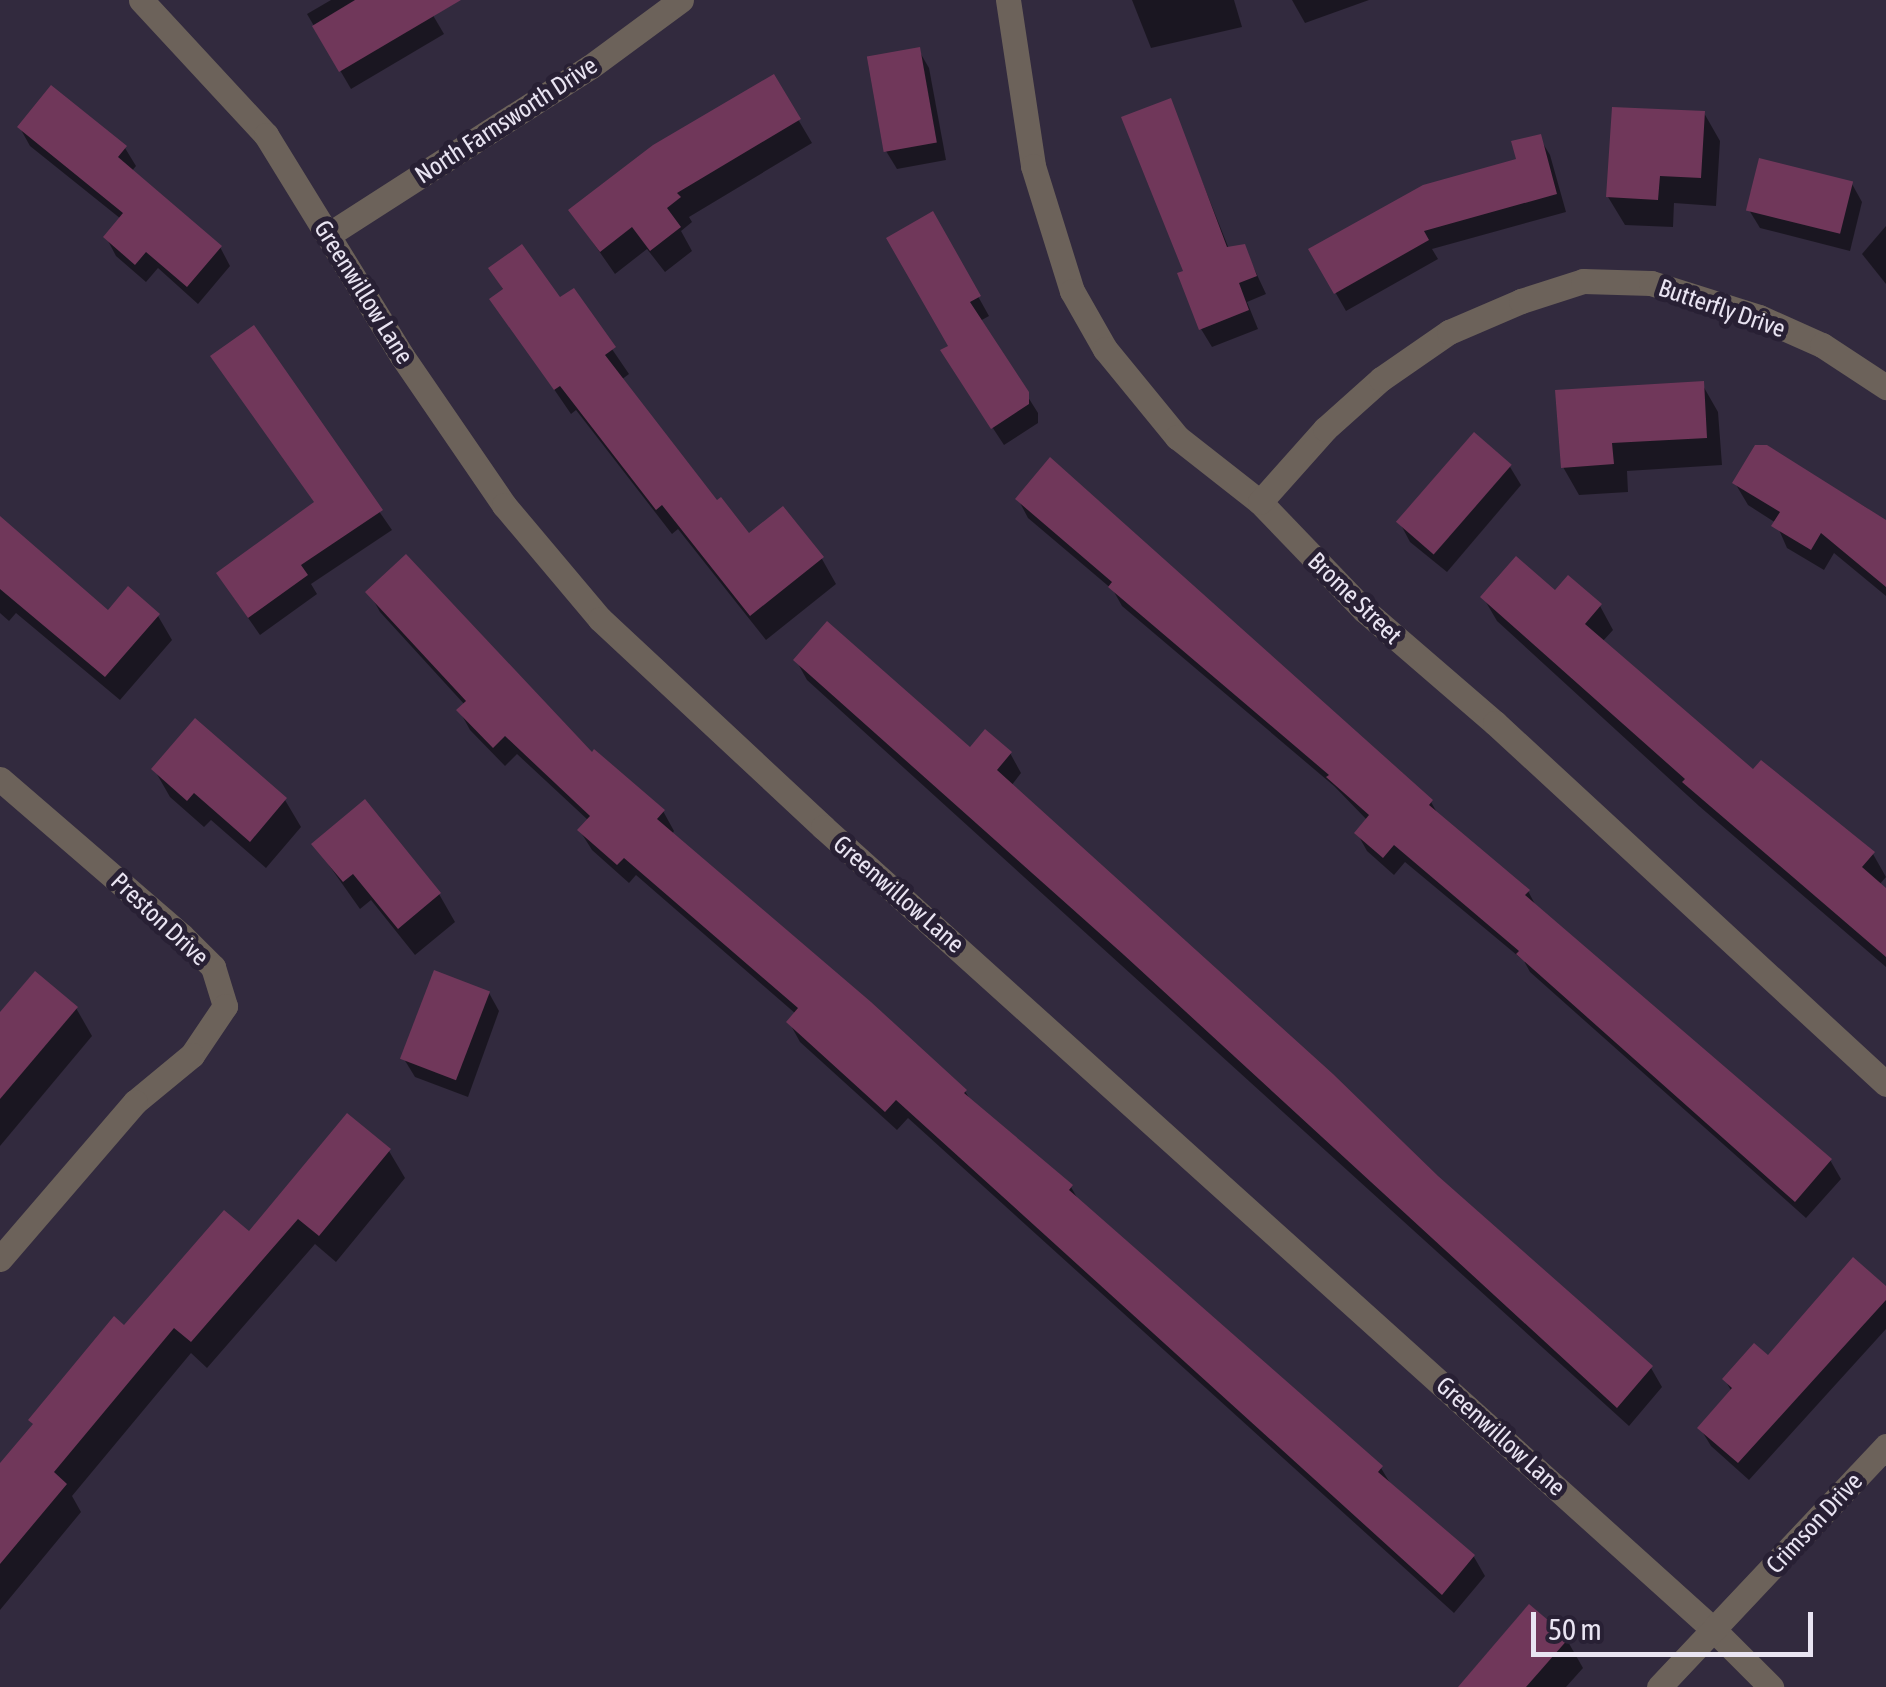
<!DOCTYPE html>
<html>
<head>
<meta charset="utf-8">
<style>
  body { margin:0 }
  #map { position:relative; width:1886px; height:1687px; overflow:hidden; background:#322a3e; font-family:"Asap Condensed",sans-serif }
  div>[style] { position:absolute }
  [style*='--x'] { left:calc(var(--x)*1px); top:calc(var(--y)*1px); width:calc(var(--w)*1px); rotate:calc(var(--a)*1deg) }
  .shadow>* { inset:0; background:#0007 }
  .building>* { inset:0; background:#70375a; transform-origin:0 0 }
  .minor>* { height:25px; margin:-12.5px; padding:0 12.5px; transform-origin:12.5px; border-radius:12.5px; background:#6c625a }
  span { translate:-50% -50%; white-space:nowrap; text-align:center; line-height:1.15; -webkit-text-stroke:10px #282034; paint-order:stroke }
  .street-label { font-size:25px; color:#e9e4f2 }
  .scale { position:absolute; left:1531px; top:1612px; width:282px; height:45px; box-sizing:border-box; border:5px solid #e9e4f2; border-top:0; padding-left:12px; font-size:30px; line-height:35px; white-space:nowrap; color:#e9e4f2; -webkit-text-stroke:8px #282034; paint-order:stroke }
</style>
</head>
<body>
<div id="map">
  <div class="shadow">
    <div style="clip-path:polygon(331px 0,424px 0,444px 34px,351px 89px,307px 14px)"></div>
    <div style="clip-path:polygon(1132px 0,1234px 0,1242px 27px,1151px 48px)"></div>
    <div style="clip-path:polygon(1292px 0,1369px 0,1305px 23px)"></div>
    <div style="clip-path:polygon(918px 49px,929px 68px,946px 160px,897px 169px,886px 151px)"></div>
    <div style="clip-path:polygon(773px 77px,812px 143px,689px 217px,692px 222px,681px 231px,692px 251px,665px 272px,647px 249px,615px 274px,571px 211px)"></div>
    <div style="clip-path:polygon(1170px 101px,1229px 249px,1244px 247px,1266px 294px,1247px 302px,1258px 329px,1212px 347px,1201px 329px,1186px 273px)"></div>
    <div style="clip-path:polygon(1704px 113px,1720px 141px,1716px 206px,1674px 203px,1673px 227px,1625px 225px,1608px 197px)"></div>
    <div style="clip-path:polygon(20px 128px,125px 148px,136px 166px,131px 172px,220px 247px,230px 266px,198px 304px,158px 268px,146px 282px,116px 256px,106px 237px,121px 219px,30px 146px)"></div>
    <div style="clip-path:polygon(1539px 137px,1550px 155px,1566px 212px,1432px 249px,1438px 259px,1346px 311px,1311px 250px,1519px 161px)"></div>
    <div style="clip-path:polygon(1852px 184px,1862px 202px,1850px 251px,1760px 228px,1749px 210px)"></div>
    <div style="clip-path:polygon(932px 214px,989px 316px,980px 321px,1038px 413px,1038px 423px,1004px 445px,954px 369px)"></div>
    <div style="clip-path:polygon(1886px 226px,1886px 284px,1862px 254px)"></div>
    <div style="clip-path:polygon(491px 269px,560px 301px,573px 292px,629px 374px,621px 380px,716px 504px,749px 536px,822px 559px,836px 584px,766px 640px,678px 529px,672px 534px,576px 410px,571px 414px,493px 300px,504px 291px)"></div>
    <div style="clip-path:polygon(253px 329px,392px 530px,311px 584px,317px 594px,260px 635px,230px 592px,316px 504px,213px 357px)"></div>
    <div style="clip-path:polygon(1702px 384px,1718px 412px,1722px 465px,1627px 471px,1628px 492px,1579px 495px,1563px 467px)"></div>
    <div style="clip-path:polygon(1766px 447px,1867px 508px,1886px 525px,1886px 596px,1834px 553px,1824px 570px,1787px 548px,1776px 523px,1748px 505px,1735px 483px)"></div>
    <div style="clip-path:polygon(1510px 467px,1521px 485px,1447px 572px,1410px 542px,1400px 523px)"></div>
    <div style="clip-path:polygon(1018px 499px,1431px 802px,1440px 818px,1528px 891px,1537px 908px,1830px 1160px,1841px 1179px,1806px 1218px,1530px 972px,1524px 961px,1405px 862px,1394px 875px,1367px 851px,1357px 833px,1368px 821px,1334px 786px,1122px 606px,1113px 590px,1028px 518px)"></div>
    <div style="clip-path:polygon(0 519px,108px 613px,158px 616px,172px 640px,120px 700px,16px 613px,9px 621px,0 613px)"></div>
    <div style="clip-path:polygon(369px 592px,663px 811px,674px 831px,672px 834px,965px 1091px,972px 1103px,1071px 1187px,1080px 1203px,1381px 1468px,1393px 1488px,1474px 1557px,1485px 1576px,1454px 1613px,908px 1118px,897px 1130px,800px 1042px,789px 1022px,796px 1014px,636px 875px,629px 883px,592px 850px,580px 831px,589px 821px,517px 754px,505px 766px,470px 730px,459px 710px,465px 705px,380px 612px)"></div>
    <div style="clip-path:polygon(1556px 594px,1600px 606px,1613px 630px,1602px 642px,1754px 773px,1873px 854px,1886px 877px,1879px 885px,1886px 891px,1886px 967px,1699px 806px,1497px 621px,1483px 597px)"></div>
    <div style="clip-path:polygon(796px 660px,970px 750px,1010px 753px,1021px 773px,1011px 786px,1436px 1178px,1651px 1368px,1662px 1387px,1629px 1426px,807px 680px)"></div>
    <div style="clip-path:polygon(154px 769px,285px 800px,301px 827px,266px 868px,211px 820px,204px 827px,170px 797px)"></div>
    <div style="clip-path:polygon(314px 844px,439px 894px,455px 922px,415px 955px,371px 900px,360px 909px)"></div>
    <div style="clip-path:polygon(489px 993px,499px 1011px,468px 1097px,415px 1077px,404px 1059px)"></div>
    <div style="clip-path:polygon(76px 1008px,92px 1036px,0 1146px,0 1016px)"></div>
    <div style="clip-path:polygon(389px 1151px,405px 1178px,336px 1262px,315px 1244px,207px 1368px,191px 1353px,72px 1496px,81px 1512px,0 1610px,0 1467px,124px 1329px,249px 1235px)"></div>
    <div style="clip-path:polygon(1886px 1289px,1886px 1329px,1749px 1480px,1711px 1446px,1700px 1428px,1732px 1392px,1725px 1380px)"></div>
    <div style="clip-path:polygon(1567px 1640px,1583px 1668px,1566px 1687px,1461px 1687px)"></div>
  </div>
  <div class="building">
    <div style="clip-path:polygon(355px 0,461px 0,339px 72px,312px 26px)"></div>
    <div style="left:920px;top:47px;width:97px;height:54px;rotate:80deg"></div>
    <div style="clip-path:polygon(774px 74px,801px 119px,677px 193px,681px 197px,667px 208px,681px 227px,650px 251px,632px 227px,600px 252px,568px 210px,653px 145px)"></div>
    <div style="clip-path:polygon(51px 85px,127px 146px,118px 157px,222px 246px,187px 287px,146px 252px,135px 265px,103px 237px,123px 213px,17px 127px)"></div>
    <div style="clip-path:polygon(1171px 98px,1227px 247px,1245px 244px,1257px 276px,1239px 283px,1249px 310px,1199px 330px,1177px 273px,1183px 271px,1121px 117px)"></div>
    <div style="clip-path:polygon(1612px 107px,1705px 111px,1701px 178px,1660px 176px,1658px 200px,1606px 197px)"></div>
    <div style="clip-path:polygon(1541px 134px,1557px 194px,1424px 231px,1429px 240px,1334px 294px,1308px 249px,1423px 185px,1516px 159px,1511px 141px)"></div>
    <div style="left:1759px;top:158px;width:97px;height:54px;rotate:14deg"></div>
    <div style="clip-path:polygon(933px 211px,981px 296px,970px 302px,1029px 392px,1029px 404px,991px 429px,940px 350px,948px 346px,886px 238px)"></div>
    <div style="clip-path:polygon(522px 244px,560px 297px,574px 288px,616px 347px,605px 355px,717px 500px,721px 497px,749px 533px,783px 506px,824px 557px,750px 616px,662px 505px,656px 510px,560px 386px,554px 390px,489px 299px,503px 289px,488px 268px)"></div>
    <div style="clip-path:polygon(254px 325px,383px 510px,301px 565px,308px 575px,248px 618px,216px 573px,314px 502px,210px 356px)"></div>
    <div style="clip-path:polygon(1704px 381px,1707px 438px,1612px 443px,1614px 464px,1561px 468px,1555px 390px)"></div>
    <div style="left:1474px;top:432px;width:50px;height:119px;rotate:41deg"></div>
    <div style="clip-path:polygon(1755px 445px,1767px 445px,1886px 520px,1886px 587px,1821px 533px,1811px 550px,1771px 526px,1780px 512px,1732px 483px)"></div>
    <div style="clip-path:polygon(1050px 457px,1433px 800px,1429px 805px,1530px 890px,1525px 895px,1832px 1159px,1795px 1202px,1516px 954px,1519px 951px,1394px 845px,1383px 858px,1354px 833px,1369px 815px,1326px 777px,1329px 775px,1108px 587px,1112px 582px,1015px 499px)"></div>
    <div style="clip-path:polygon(0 516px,108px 610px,128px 586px,160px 614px,105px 677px,0 589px)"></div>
    <div style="clip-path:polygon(406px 554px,592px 752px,594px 749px,665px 810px,657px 819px,871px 1002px,967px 1090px,964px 1093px,1073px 1185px,1069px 1190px,1383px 1466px,1378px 1472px,1475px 1555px,1442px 1595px,896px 1100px,885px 1112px,786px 1022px,798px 1008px,624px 858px,617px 865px,577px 830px,590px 816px,505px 736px,493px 748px,456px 710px,466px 701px,365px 592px)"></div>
    <div style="clip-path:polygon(1516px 556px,1555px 590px,1568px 575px,1602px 604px,1585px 624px,1753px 769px,1761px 760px,1875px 852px,1862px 867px,1886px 888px,1886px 957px,1682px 782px,1685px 779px,1480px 597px)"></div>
    <div style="clip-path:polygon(827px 621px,970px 747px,985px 729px,1012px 752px,997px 770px,1333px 1074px,1438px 1176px,1653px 1366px,1617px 1408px,1124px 955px,793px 660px)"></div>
    <div style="clip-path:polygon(195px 718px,287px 798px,250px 842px,194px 793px,187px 801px,151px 769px)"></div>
    <div style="clip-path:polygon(365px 799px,441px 893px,398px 929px,353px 874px,343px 882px,311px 844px)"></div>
    <div style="left:434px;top:970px;width:60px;height:95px;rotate:21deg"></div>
    <div style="clip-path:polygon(35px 971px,78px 1007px,0 1099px,0 1012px)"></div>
    <div style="clip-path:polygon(347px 1113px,391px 1149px,319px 1236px,298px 1219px,191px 1342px,174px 1328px,54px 1472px,67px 1484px,0 1564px,0 1463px,33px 1424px,28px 1420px,114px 1316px,124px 1325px,224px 1210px,249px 1231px)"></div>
    <div style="clip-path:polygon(1853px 1257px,1886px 1286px,1886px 1300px,1738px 1463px,1697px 1428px,1732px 1388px,1722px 1379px,1754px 1343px,1768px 1355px)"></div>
    <div style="clip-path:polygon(1529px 1604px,1569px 1638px,1526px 1687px,1458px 1687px)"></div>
  </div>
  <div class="minor">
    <div style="--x:141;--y:0;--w:184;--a:47.2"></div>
    <div style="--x:266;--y:135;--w:259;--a:58.4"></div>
    <div style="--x:402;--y:356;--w:181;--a:55.6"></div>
    <div style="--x:504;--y:505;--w:149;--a:49.9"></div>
    <div style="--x:600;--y:619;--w:305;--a:43"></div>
    <div style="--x:823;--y:827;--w:1199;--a:42.03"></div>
    <div style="--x:1714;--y:1630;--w:81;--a:45"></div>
    <div style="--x:1008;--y:0;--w:168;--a:81.4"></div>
    <div style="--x:1033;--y:166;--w:131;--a:72.7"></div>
    <div style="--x:1072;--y:291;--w:67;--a:60.4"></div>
    <div style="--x:1105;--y:349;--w:114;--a:50.7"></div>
    <div style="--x:1177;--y:437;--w:105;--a:38.1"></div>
    <div style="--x:1260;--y:502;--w:150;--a:46.1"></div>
    <div style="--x:1364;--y:610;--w:173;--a:40.8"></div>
    <div style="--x:1495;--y:723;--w:532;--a:42.72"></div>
    <div style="--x:328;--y:235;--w:311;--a:-32.7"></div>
    <div style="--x:590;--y:67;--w:113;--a:-36.4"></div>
    <div style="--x:1260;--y:502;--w:98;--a:-48.3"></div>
    <div style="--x:1325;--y:429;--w:75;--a:-41.8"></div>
    <div style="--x:1381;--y:379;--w:83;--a:-34.7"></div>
    <div style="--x:1449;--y:332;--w:78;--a:-23.3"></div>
    <div style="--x:1521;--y:301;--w:65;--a:-17.9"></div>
    <div style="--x:1583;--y:281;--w:68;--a:1.7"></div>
    <div style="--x:1651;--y:283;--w:113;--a:17.5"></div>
    <div style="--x:1759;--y:317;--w:69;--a:24"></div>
    <div style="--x:1822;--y:345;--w:77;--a:33.3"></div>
    <div style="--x:0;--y:779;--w:240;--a:40.8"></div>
    <div style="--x:182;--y:936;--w:44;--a:45"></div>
    <div style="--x:213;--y:967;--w:41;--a:72.9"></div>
    <div style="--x:225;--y:1006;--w:59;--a:124"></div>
    <div style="--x:192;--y:1055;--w:74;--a:140.5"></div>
    <div style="--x:135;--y:1102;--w:207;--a:130.7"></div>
    <div style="--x:1659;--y:1687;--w:331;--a:-46.7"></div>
  </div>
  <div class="street-label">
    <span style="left:506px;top:120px;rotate:-33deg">North Farnsworth Drive</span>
    <span style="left:364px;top:292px;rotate:58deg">Greenwillow Lane</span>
    <span style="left:1722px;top:308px;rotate:19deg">Butterfly Drive</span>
    <span style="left:1355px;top:598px;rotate:44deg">Brome Street</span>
    <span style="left:899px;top:894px;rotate:41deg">Greenwillow Lane</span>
    <span style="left:160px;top:919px;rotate:43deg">Preston Drive</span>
    <span style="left:1501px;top:1436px;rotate:42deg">Greenwillow Lane</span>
    <span style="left:1814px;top:1523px;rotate:-47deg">Crimson Drive</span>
  </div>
  <div class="scale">50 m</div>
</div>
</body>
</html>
